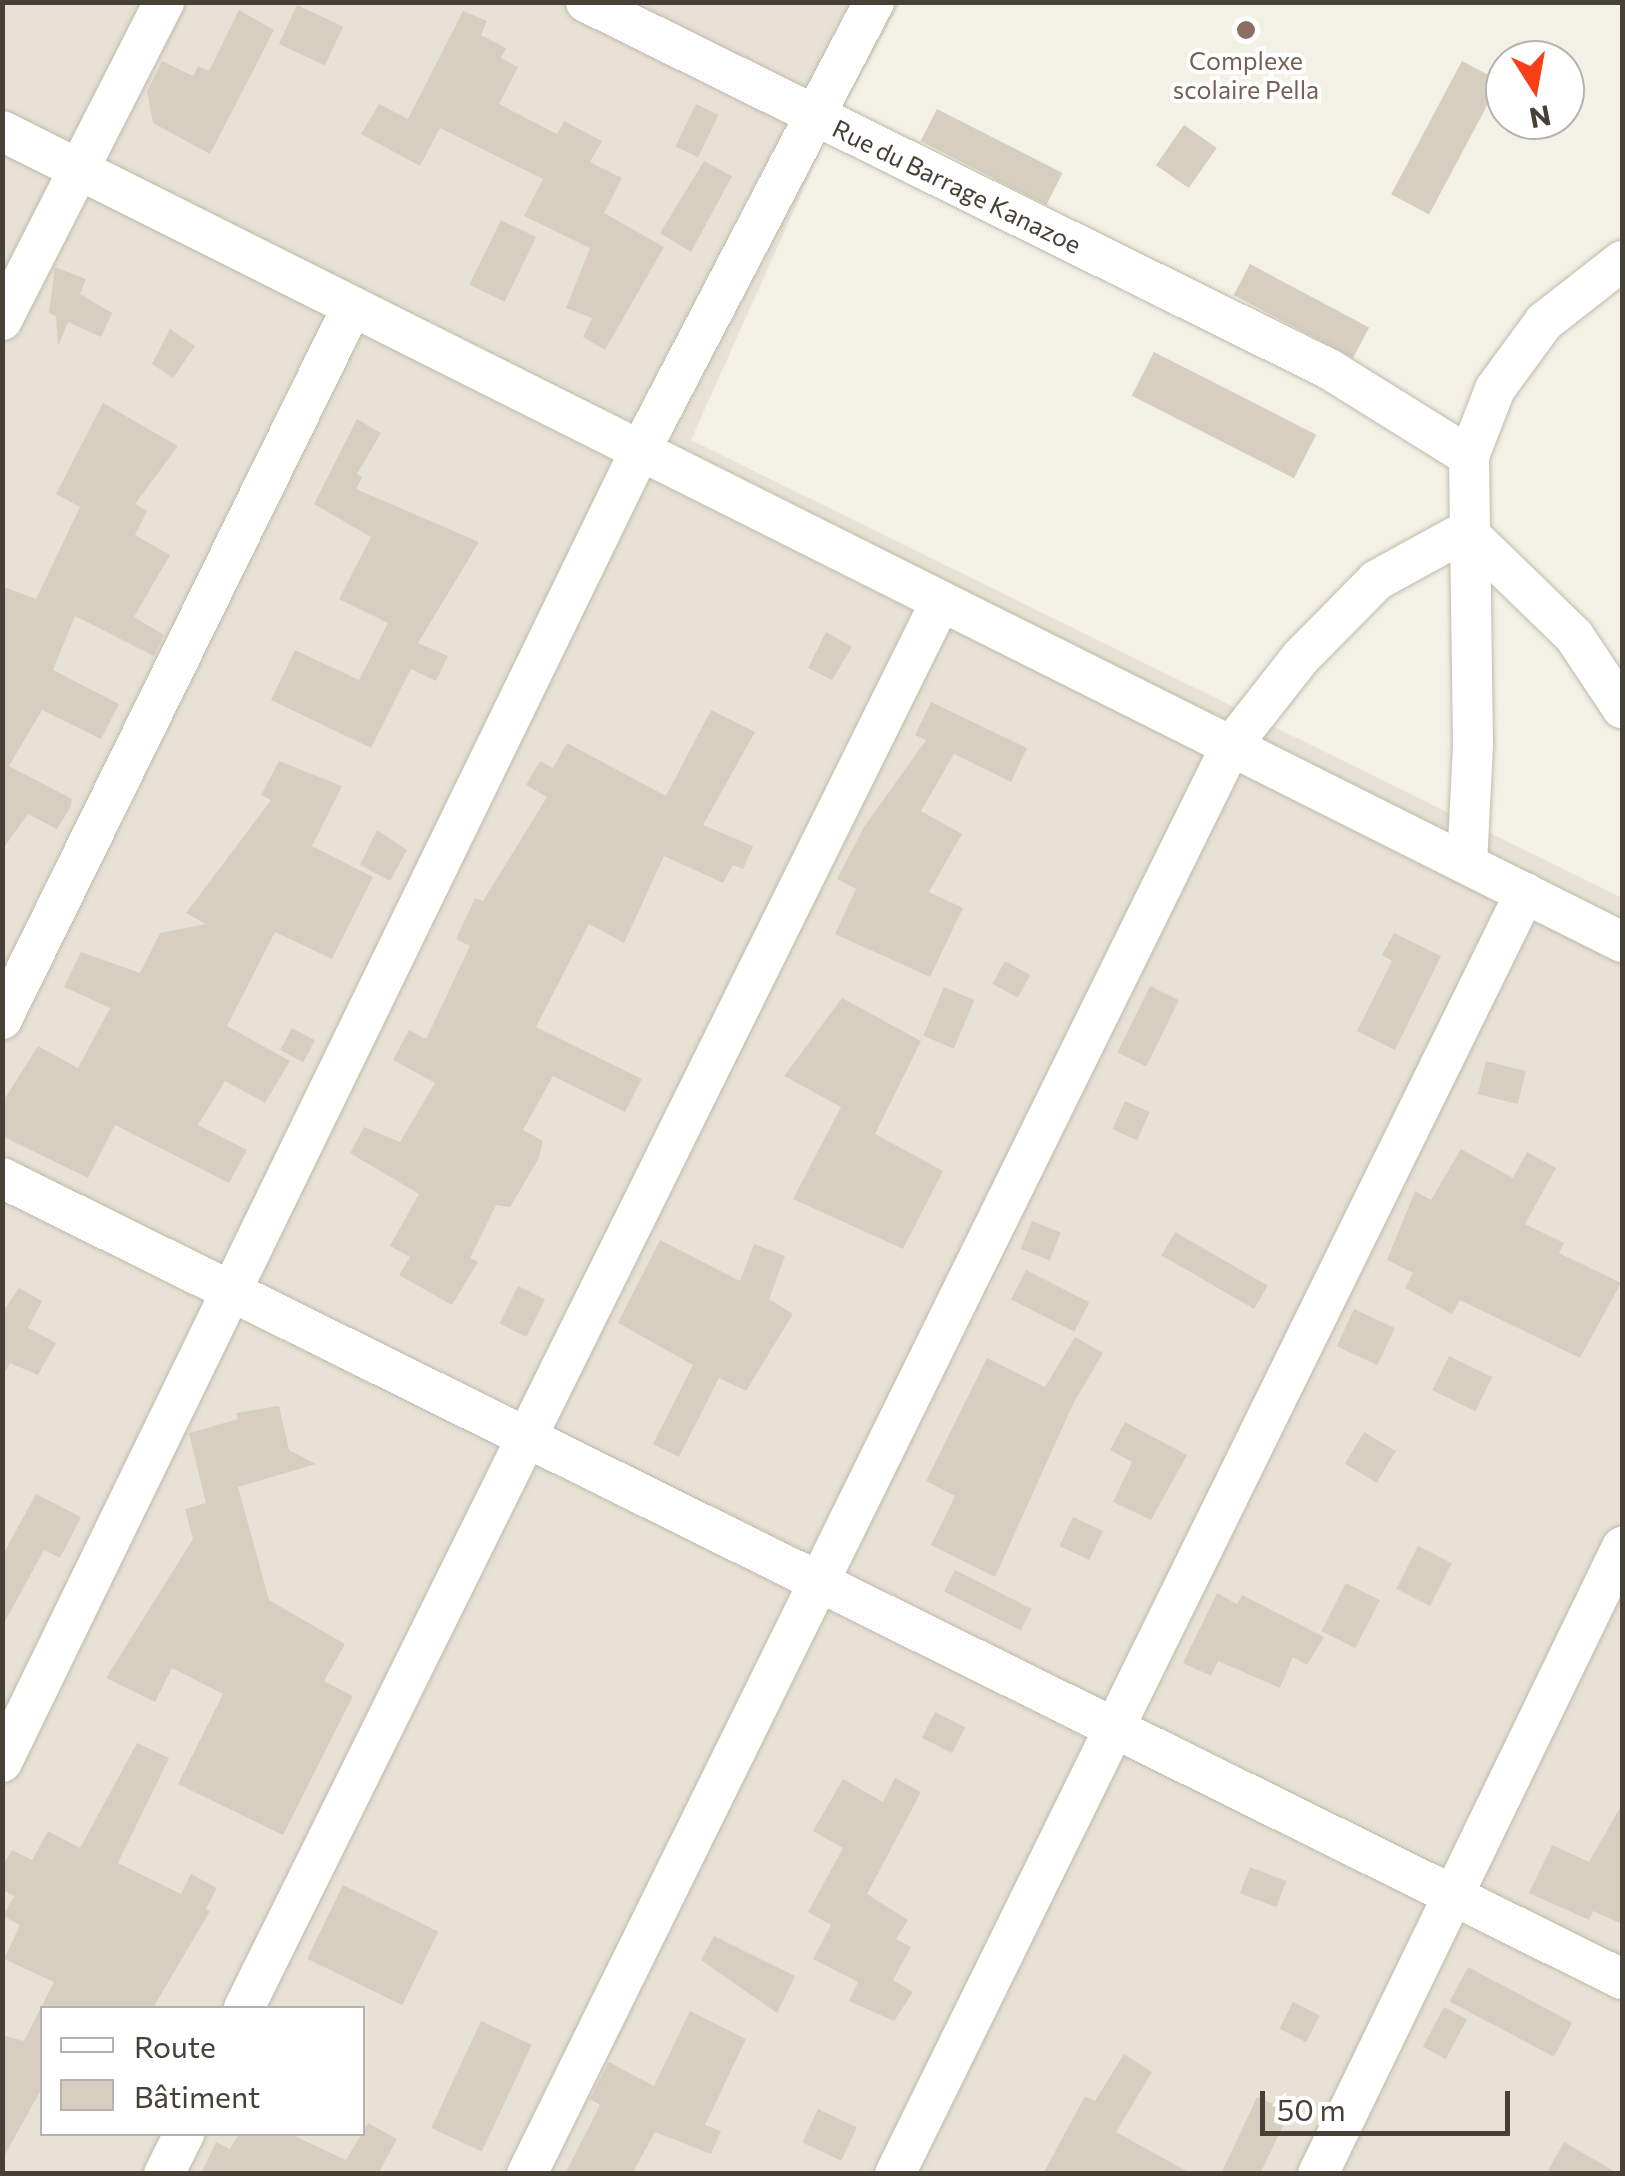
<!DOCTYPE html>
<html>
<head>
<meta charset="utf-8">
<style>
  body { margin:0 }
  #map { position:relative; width:1625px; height:2176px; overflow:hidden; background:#f3f0e6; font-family:Commissioner,sans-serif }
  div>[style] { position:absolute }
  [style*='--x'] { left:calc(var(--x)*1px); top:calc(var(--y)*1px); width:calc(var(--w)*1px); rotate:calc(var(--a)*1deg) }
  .residential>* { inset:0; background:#e7e2d5 }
  .building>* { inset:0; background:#d8cebf; transform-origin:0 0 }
  .roads { filter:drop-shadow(0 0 2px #c1baac) drop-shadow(0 0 2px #c1baac) }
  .minor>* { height:40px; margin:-20px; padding:0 20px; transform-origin:20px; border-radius:20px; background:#fff }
  .dots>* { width:28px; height:28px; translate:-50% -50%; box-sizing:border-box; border:5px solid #fff; border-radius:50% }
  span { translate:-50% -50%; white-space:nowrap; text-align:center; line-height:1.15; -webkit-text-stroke:8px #fff; paint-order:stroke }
  .education-label { font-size:25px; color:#785e54 }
  .street-label { font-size:25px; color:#464036 }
  .frame { position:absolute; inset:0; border:5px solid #464036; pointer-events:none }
  .legend { position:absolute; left:40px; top:2006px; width:325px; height:130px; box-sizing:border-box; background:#fff; border:2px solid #b5b3af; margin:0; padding:12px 18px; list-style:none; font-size:30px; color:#464036 }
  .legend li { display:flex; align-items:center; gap:20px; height:50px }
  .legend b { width:50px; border:2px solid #b5b3af }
  .north { position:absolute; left:1485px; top:40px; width:100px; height:100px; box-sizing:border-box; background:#fff; border:2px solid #b5b3af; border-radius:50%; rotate:169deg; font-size:28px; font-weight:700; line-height:40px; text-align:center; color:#464036 }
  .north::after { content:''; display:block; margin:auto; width:35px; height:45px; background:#f83f18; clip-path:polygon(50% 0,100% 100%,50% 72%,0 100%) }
  .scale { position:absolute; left:1260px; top:2091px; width:250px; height:45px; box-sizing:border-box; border:5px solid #464036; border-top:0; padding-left:12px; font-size:30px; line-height:35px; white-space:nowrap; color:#464036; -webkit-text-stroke:8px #fff; paint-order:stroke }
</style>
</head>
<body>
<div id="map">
  <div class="residential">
    <div style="clip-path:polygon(evenodd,3px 3px,900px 3px,824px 143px,691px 440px,1622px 898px,1622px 2173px,3px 2174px,3px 3px,42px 2008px,362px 2008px,362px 2134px,42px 2134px,42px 2008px)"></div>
  </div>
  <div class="building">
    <div style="left:297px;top:5px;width:51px;height:43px;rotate:25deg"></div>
    <div style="clip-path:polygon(239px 10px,274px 30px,210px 154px,153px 123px,147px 92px,162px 61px,193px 76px,198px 66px,209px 71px)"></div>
    <div style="clip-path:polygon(463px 11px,487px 21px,481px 35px,506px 48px,501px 58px,518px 67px,499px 104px,557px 134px,564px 121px,602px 141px,590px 162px,622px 178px,604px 213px,664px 247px,605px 350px,583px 337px,592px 318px,566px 308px,590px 248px,524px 216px,543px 179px,440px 128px,420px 166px,361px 134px,379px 104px,408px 119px)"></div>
    <div style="left:1462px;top:61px;width:43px;height:151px;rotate:28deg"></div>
    <div style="left:696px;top:104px;width:25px;height:47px;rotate:26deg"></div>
    <div style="left:937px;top:109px;width:141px;height:36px;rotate:27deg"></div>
    <div style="left:1184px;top:125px;width:40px;height:49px;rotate:35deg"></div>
    <div style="clip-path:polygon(704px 161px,732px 176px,691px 252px,660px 233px)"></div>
    <div style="left:501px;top:220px;width:39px;height:72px;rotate:26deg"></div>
    <div style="left:1250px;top:264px;width:135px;height:35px;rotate:28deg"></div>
    <div style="clip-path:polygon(55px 267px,86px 279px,80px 294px,112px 313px,101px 337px,68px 322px,58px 346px,56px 316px,49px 313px)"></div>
    <div style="clip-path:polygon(170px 329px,195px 346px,173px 378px,152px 364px)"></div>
    <div style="left:1154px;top:352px;width:182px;height:49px;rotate:27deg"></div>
    <div style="clip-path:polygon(103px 403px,178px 446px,135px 504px,147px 511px,135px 535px,170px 555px,134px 617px,164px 635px,154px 656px,75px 616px,53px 670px,119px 704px,101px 739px,42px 710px,9px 766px,72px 799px,70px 808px,57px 829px,28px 814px,2px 850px,2px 586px,36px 599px,80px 507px,56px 494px)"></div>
    <div style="clip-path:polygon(357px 419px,381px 433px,357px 474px,362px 477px,356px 489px,479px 542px,418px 643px,448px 656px,436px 681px,411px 669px,371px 748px,271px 700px,295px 650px,359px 680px,388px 623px,339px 599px,371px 537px,314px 504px)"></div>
    <div style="clip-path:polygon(826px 632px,852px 647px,832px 680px,808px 668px)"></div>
    <div style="clip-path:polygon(931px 702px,1027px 748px,1011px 782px,954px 754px,921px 811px,962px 834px,929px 892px,963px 908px,930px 977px,835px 934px,856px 889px,837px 879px,864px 827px,926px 740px,915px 735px)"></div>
    <div style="clip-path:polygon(711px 710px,755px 732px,703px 825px,753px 846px,743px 869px,733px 865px,723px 883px,664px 856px,624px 943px,589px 924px,536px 1027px,642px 1079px,625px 1112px,553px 1076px,523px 1130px,543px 1141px,539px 1158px,510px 1207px,496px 1205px,470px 1258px,478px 1262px,452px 1305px,399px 1275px,410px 1257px,390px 1246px,419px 1194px,350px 1153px,364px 1127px,400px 1142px,435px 1083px,393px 1060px,409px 1030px,426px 1039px,470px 946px,456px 939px,475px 898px,483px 901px,547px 797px,526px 785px,540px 761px,553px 768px,567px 743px,666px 796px)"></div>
    <div style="clip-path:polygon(279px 761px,342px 786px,312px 846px,373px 877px,332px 959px,275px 932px,227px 1026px,290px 1061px,265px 1103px,225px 1081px,198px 1125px,247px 1150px,229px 1183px,115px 1125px,88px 1178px,2px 1136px,2px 1103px,38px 1046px,78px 1068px,110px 1008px,64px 987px,81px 952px,140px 973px,160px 933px,206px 924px,186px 913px,271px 800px,261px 795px)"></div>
    <div style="clip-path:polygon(377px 830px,407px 850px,390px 881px,360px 865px)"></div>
    <div style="clip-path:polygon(1394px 933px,1441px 956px,1395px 1050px,1357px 1031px,1392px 961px,1382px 955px)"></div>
    <div style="left:1005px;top:961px;width:29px;height:26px;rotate:29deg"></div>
    <div style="left:1150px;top:986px;width:32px;height:74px;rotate:26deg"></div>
    <div style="left:944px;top:987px;width:33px;height:53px;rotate:23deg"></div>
    <div style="clip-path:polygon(842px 998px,921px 1041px,875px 1134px,943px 1171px,903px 1249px,793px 1199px,841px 1107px,784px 1076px)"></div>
    <div style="left:292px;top:1028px;width:26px;height:25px;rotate:28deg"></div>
    <div style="left:1486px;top:1061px;width:41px;height:34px;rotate:14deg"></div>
    <div style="left:1125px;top:1101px;width:27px;height:31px;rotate:24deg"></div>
    <div style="clip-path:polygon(1461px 1149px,1513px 1178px,1527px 1152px,1556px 1168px,1525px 1224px,1564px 1243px,1559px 1253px,1621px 1283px,1580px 1358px,1460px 1300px,1452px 1314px,1405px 1288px,1413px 1273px,1387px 1260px,1415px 1191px,1431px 1200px)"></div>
    <div style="left:1032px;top:1221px;width:31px;height:30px;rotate:22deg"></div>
    <div style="left:1175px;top:1232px;width:107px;height:27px;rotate:30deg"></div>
    <div style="clip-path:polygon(660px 1240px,740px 1281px,754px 1244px,785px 1256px,769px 1299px,793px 1314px,746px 1391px,719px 1378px,679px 1457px,653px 1444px,693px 1365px,618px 1323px)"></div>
    <div style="left:1026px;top:1270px;width:71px;height:33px;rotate:27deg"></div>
    <div style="left:518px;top:1286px;width:30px;height:42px;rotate:26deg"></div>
    <div style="clip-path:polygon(19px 1288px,42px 1301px,28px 1328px,56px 1343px,38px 1375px,10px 1363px,2px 1378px,2px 1313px)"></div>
    <div style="left:1354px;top:1309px;width:45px;height:41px;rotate:25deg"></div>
    <div style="clip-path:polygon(1075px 1337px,1103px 1353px,1074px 1402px,995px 1577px,931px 1545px,955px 1496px,926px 1481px,987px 1358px,1045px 1387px)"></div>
    <div style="left:1449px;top:1356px;width:48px;height:38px;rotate:26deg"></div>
    <div style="clip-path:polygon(279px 1406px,289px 1450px,316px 1464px,238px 1487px,269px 1600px,345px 1644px,324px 1681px,353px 1696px,283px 1835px,178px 1784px,223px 1694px,172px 1668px,155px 1702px,106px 1678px,193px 1539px,185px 1509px,206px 1503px,189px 1433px,238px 1419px,236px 1413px)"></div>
    <div style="clip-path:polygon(1125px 1422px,1187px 1455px,1151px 1520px,1113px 1502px,1132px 1462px,1110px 1450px)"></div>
    <div style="left:1364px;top:1432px;width:37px;height:37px;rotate:31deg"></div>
    <div style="clip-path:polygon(36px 1494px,81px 1517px,60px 1558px,44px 1550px,2px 1627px,2px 1556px)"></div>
    <div style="left:1073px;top:1517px;width:33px;height:32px;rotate:25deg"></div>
    <div style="left:1418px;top:1546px;width:38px;height:48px;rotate:27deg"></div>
    <div style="left:955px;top:1570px;width:86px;height:24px;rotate:27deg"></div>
    <div style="left:1346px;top:1583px;width:38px;height:54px;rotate:27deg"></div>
    <div style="clip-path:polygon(1217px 1593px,1237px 1604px,1242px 1595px,1324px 1637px,1307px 1665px,1293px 1657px,1280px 1688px,1218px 1661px,1211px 1676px,1183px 1663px)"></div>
    <div style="left:935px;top:1712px;width:34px;height:29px;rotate:27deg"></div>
    <div style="clip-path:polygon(137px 1743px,169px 1758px,118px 1863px,181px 1894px,191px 1874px,217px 1888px,206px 1909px,210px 1911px,153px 2008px,42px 2008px,42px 2088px,2px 2160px,2px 2035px,24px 2041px,54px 1982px,4px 1959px,20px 1925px,3px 1916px,14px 1896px,2px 1890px,2px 1867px,12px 1850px,32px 1860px,48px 1831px,80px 1848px)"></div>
    <div style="clip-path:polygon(895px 1778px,921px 1792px,867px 1894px,908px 1920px,896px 1939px,911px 1947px,893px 1980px,913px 1992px,894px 2021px,849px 2001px,858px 1982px,813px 1959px,831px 1925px,808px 1912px,843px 1848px,813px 1831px,843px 1779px,883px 1802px)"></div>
    <div style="clip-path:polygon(1622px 1804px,1622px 1924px,1593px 1911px,1589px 1920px,1529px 1893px,1552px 1845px,1589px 1862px)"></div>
    <div style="left:1250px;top:1867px;width:39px;height:28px;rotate:21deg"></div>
    <div style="left:343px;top:1885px;width:106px;height:82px;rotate:26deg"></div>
    <div style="clip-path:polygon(714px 1936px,795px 1976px,777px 2013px,701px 1960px)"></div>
    <div style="left:1468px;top:1967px;width:118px;height:39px;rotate:28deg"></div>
    <div style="left:1293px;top:2002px;width:30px;height:30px;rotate:27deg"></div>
    <div style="left:1444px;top:2007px;width:26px;height:45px;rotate:28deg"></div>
    <div style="clip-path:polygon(690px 2011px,746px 2039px,705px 2125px,721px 2131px,711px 2154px,655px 2132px,632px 2174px,565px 2174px,600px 2105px,590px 2099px,609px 2062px,654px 2086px)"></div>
    <div style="left:481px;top:2021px;width:56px;height:118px;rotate:25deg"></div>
    <div style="clip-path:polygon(1124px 2054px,1152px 2072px,1116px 2132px,1192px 2174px,1043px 2174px,1085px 2096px,1095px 2101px)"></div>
    <div style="clip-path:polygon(1257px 2097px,1290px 2111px,1260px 2174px,1221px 2174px)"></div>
    <div style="left:818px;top:2109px;width:43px;height:37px;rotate:25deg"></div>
    <div style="clip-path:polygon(368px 2123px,397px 2139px,378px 2174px,201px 2174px,216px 2142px,230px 2149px,239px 2134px,290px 2134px,346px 2160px)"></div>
    <div style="clip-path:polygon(1564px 2142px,1619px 2174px,1546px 2174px)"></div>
  </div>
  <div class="roads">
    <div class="minor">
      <div style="--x:586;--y:2;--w:829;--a:26.29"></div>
      <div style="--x:1329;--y:369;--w:165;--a:31.9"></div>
      <div style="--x:2;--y:131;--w:1812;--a:26.59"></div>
      <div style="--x:2;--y:320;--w:357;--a:-63"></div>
      <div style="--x:1466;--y:531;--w:151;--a:44.2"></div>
      <div style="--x:1574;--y:636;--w:87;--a:56.3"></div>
      <div style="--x:1467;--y:864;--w:120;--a:-87.1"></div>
      <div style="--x:1473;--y:744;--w:288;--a:-90.8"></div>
      <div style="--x:1469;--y:456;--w:72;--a:-68.8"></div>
      <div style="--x:1495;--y:389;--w:83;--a:-53.8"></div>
      <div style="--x:1544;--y:322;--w:99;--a:-38"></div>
      <div style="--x:2;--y:1019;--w:793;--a:-63.82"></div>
      <div style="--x:2;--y:1178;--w:1807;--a:26.31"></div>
      <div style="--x:2;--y:1762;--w:1458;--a:-64.05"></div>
      <div style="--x:640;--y:451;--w:506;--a:-62.47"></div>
      <div style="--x:244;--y:2008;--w:1570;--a:-63.65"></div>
      <div style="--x:164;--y:2174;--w:45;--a:-63.4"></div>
      <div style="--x:527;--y:2174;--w:1592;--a:-63.76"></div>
      <div style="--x:1231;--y:746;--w:113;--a:-51.8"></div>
      <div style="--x:1301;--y:657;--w:108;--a:-45.4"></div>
      <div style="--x:1377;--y:580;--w:102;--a:-28.8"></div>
      <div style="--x:895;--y:2174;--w:1428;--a:-63.81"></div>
      <div style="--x:1318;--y:2174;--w:697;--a:-64.13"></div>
    </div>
  </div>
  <div class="dots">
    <div style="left:1246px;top:30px;background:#8d6e63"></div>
  </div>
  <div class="education-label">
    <span style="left:1246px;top:75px">Complexe<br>scolaire Pella</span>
  </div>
  <div class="street-label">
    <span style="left:957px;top:186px;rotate:26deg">Rue du Barrage Kanazoe</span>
  </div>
  <div class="frame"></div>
  <ul class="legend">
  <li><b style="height:12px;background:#fff"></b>Route</li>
  <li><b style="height:28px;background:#d8cebf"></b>Bâtiment</li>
  </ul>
  <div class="north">N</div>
  <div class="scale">50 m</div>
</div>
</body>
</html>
